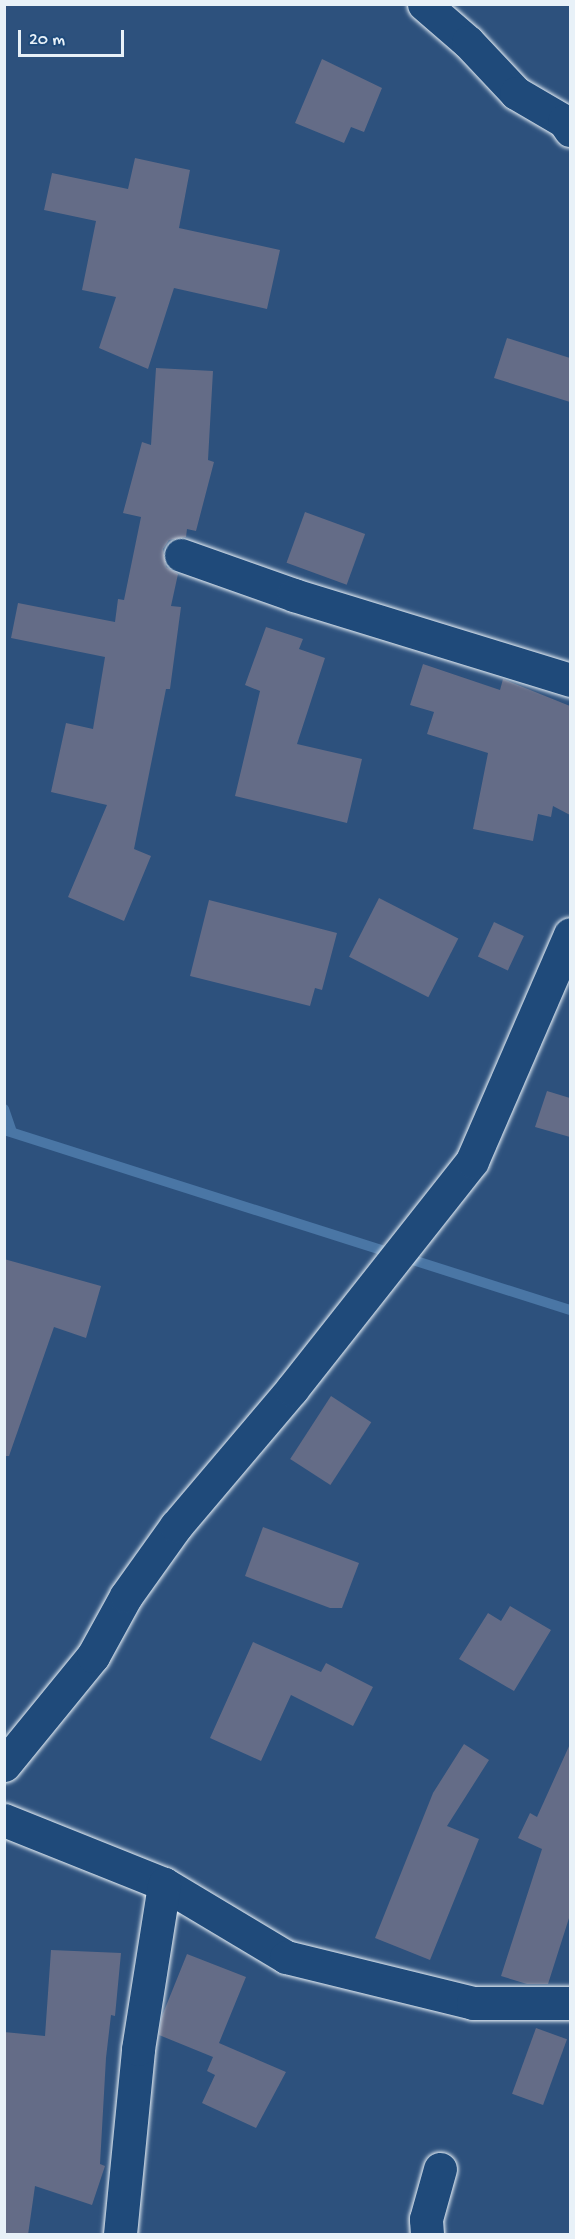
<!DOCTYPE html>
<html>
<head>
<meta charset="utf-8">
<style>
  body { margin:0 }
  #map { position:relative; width:575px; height:2239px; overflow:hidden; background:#2d517d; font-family:"Gochi Hand",sans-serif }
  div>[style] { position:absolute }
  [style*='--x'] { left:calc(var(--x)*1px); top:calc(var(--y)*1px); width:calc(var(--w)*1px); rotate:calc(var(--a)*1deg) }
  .stream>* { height:10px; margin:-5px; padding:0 5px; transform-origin:5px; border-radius:5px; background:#4a76a5 }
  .building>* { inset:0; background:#646c87; transform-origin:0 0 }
  .roads { filter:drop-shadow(0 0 2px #e8f1f8) drop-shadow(0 0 2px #e8f1f8) }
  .street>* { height:33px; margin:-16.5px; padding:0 16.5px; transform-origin:16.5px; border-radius:16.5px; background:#1f4a7a }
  span { translate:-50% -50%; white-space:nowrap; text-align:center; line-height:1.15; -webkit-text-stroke:5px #1f4a7a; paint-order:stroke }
  .frame { position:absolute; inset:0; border:6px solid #e8f1f8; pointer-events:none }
  .scale { position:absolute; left:18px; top:30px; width:106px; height:27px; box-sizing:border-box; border:3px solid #e8f1f8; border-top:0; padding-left:8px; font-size:18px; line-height:21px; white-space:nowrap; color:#e8f1f8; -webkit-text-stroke:4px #1f4a7a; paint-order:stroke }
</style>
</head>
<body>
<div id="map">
  <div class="stream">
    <div style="--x:4;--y:1109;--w:24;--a:71"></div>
    <div style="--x:4;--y:1130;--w:594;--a:17.64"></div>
  </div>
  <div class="building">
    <div style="clip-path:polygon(322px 59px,382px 88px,364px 132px,351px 127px,344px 143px,295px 123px)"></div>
    <div style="clip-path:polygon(135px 158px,190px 170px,179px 228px,280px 250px,267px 309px,174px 288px,148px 369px,99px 348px,116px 297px,82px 290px,96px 221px,44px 210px,52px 173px,128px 189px)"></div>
    <div style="clip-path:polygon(507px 338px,570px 358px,570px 402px,494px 378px)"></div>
    <div style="clip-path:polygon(156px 368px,213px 371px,208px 460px,214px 462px,196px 531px,187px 529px,186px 537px,169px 540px,163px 549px,166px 567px,178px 574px,171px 606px,181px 607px,170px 689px,166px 689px,134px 849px,151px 856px,124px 921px,68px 897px,107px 805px,51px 792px,66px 723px,93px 729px,105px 657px,11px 638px,18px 603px,115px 622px,118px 599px,124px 600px,141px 517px,123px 513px,142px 442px,151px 445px)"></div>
    <div style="left:305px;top:512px;width:64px;height:54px;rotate:20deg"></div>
    <div style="clip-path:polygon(266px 627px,303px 639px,299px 649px,325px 658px,297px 744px,362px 759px,347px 823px,235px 796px,260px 691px,245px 685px)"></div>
    <div style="clip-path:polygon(423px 664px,500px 690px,503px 679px,570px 706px,570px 815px,553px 806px,551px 817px,538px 814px,533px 841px,473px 829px,488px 753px,427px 734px,434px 712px,410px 705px)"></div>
    <div style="left:379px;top:898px;width:89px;height:66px;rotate:27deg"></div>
    <div style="clip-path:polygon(209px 900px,337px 933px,322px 990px,315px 988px,310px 1006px,190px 976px)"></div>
    <div style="left:494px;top:922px;width:33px;height:38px;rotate:25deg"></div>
    <div style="clip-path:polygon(547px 1091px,570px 1098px,570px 1137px,535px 1127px)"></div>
    <div style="clip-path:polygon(4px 1259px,101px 1286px,86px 1338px,54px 1327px,9px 1456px,4px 1456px)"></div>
    <div style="left:331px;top:1396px;width:48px;height:75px;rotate:33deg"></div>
    <div style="clip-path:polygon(263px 1527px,359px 1563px,342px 1608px,330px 1608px,245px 1576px)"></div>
    <div style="clip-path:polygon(510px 1606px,551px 1630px,514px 1691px,459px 1659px,488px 1613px,501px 1621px)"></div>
    <div style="clip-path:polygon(253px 1642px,321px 1672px,326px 1663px,373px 1687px,353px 1726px,291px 1695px,261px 1761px,210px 1738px)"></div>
    <div style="clip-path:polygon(464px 1744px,489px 1760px,447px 1826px,479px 1839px,430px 1960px,375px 1938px,433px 1793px)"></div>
    <div style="clip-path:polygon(570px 1744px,570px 1915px,548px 1984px,527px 1984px,501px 1976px,542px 1849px,518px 1838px,530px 1813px,537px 1817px)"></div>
    <div style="clip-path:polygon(51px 1950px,121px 1953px,115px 2016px,111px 2015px,106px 2058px,100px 2164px,105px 2166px,92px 2205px,35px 2186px,28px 2235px,4px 2235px,4px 2032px,45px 2036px)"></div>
    <div style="clip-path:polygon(187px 1954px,246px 1977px,219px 2043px,286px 2072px,256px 2128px,202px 2103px,215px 2075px,207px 2071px,213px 2057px,159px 2035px,162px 2016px)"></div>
    <div style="left:536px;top:2028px;width:33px;height:70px;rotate:20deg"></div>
  </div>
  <div class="roads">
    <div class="street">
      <div style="--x:424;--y:4;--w:58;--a:40.8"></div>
      <div style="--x:468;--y:42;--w:70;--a:46.7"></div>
      <div style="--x:516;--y:93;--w:56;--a:30.3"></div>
      <div style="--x:564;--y:121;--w:11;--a:56"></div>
      <div style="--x:181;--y:555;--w:120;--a:19.5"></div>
      <div style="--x:294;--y:595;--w:289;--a:17.1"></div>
      <div style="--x:4;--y:1765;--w:141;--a:-50.8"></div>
      <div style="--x:93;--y:1656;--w:68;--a:-61.2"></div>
      <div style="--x:126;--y:1596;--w:86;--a:-54.5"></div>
      <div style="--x:176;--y:1526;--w:180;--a:-49.7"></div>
      <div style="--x:292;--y:1389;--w:290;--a:-51.7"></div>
      <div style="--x:472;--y:1161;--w:247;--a:-66.6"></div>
      <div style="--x:4;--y:1820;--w:172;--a:21.8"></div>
      <div style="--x:164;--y:1884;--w:142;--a:30.9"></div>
      <div style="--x:286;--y:1957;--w:193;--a:13.8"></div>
      <div style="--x:473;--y:2003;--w:97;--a:0"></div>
      <div style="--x:120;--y:2234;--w:186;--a:-84.4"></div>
      <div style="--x:138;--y:2049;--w:167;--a:-81"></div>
      <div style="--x:427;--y:2234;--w:15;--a:-94"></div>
      <div style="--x:426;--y:2219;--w:52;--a:-74.4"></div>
    </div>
  </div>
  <div class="frame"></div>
  <div class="scale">20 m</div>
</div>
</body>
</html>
